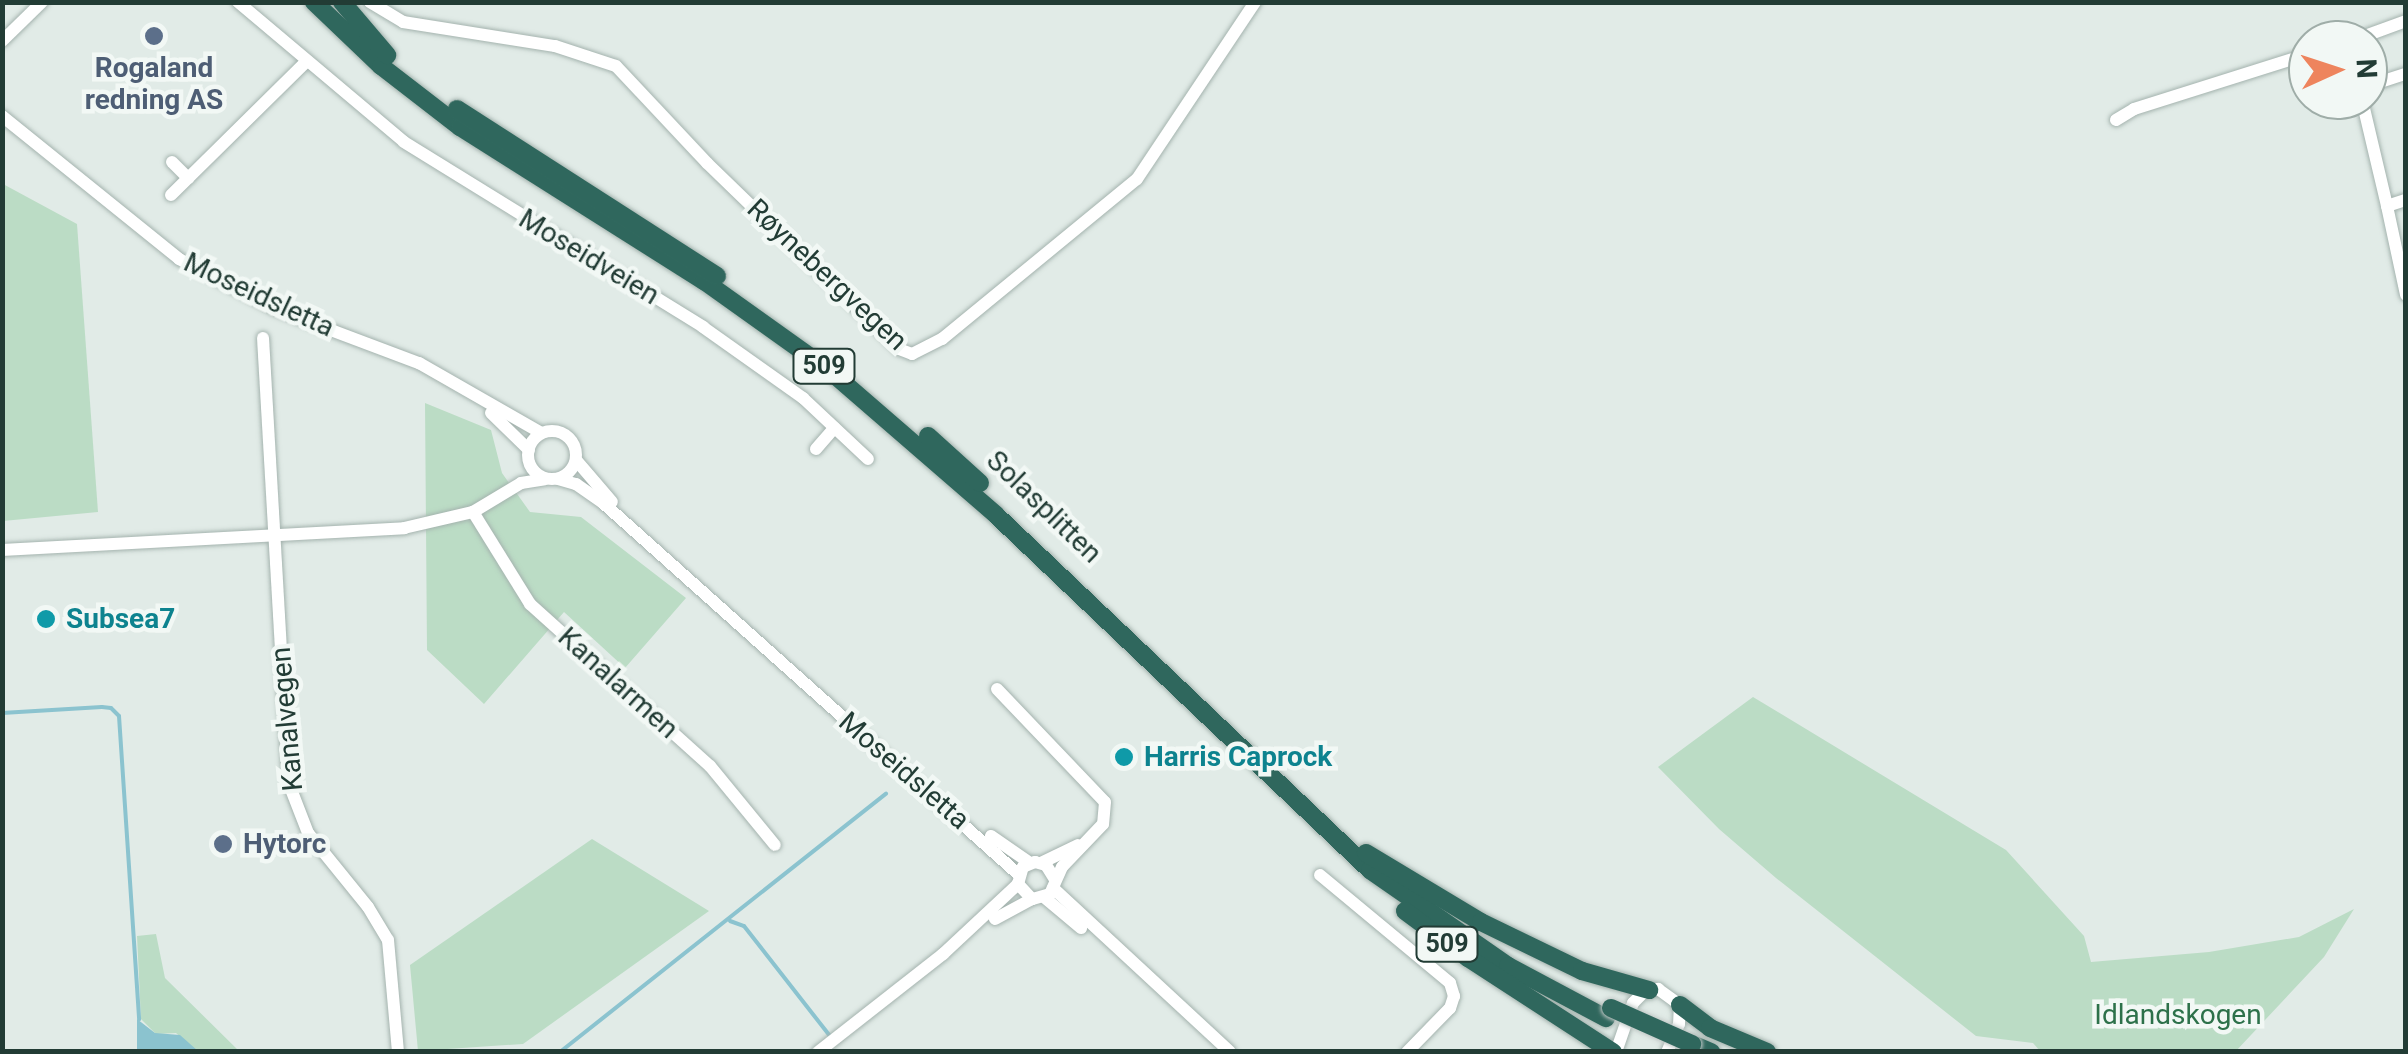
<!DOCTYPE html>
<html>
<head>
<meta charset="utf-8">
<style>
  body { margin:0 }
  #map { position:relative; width:2408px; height:1054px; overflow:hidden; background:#e1ebe7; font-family:Roboto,sans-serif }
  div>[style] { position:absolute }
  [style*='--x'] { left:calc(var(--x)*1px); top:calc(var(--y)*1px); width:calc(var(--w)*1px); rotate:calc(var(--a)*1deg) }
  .green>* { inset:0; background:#bbdcc5 }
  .water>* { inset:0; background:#8bc3cf }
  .stream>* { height:4px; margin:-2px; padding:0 2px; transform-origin:2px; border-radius:2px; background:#8bc3cf }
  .roads { filter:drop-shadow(0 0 2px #a4b3ae) drop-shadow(0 0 2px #a4b3ae) }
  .minor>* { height:12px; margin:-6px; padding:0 6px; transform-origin:6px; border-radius:6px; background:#fff }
  .minor>.ring { margin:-6px; padding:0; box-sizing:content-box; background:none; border:12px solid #fff; border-radius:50% }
  .highway>* { height:18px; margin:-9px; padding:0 9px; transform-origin:9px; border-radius:9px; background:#2f675d }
  .bridges { filter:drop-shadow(0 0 2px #c1c8c6) drop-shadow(0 0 2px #c1c8c6) }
  .highway-bridge>* { height:18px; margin:-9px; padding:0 9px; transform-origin:9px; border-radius:9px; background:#2f675d }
  .dots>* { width:28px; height:28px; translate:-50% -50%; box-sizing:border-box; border:5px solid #f2f8f5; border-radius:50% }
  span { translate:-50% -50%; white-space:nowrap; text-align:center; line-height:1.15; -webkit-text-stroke:9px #f2f8f5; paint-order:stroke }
  .shield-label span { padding:2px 8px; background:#f2f8f5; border:2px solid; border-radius:8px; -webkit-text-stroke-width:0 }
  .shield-label { font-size:25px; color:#223c35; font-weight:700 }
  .service-label { font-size:28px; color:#4e5e75; font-weight:700 }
  .left { translate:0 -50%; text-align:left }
  .street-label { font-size:28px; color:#223c35 }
  .culture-label { font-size:28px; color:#0d838f; font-weight:700 }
  .park-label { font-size:28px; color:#2d714a }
  .frame { position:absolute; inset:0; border:5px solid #223c35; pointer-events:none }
  .north { position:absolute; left:2288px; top:20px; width:100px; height:100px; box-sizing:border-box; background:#f2f8f5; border:2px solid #9fada8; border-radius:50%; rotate:87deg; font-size:28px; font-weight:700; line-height:40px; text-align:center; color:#223c35 }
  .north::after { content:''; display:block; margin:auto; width:35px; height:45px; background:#ee845d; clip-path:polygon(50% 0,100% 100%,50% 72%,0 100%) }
</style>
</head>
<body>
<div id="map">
  <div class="green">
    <div style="clip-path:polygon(3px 184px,77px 224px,98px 512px,3px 521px)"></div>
    <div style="clip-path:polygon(425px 403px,491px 430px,502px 473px,530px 512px,581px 517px,686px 598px,625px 668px,564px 612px,484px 704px,427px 650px)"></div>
    <div style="clip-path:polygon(1753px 697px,2006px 850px,2084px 936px,2091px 962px,2209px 952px,2299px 937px,2354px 909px,2324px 957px,2236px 1051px,2040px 1051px,2033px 1043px,1976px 1036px,1776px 878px,1719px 829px,1658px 767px)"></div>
    <div style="clip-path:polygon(592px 839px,709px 911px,523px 1044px,418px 1051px,410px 965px)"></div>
    <div style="clip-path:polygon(156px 934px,165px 978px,239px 1051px,196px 1051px,176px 1033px,156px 1034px,141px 1019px,137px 936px)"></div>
  </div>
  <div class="water">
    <div style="clip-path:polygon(137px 1019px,155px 1033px,180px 1035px,198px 1051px,137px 1051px)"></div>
  </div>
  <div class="stream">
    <div style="--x:2;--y:713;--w:100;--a:-3.4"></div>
    <div style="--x:102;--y:707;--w:9;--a:6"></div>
    <div style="--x:111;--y:708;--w:11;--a:45"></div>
    <div style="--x:119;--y:716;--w:304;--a:86.2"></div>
    <div style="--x:730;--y:921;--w:15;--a:20"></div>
    <div style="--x:744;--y:926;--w:140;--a:52"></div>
    <div style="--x:560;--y:1052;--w:416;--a:-38.4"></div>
  </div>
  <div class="roads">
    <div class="minor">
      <div style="--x:238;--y:2;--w:217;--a:40.1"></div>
      <div style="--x:404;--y:142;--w:352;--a:31.7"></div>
      <div style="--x:703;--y:327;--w:123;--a:35.4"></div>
      <div style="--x:803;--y:398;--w:89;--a:43.2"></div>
      <div style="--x:370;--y:2;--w:39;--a:31"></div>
      <div style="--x:403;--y:22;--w:154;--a:9"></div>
      <div style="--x:555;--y:46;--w:64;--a:18.2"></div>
      <div style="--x:616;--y:66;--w:133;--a:46.8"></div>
      <div style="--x:707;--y:163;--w:267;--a:44.1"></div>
      <div style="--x:899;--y:349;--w:14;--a:21"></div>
      <div style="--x:912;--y:354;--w:34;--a:-27"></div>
      <div style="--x:942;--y:339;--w:252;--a:-39.4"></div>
      <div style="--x:1137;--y:179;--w:213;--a:-56.3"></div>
      <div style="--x:2354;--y:40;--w:55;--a:-20.1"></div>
      <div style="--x:2;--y:41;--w:56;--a:-44.3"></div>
      <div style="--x:2368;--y:86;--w:40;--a:-18"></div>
      <div style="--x:2362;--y:100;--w:109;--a:76.7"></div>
      <div style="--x:2387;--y:206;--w:20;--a:-18"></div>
      <div style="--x:2;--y:116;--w:228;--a:38.9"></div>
      <div style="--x:179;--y:259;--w:108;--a:27.5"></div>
      <div style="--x:275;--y:309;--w:154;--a:20.6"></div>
      <div style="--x:419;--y:363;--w:141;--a:29.8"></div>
      <div style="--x:2116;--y:120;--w:21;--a:-31"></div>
      <div style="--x:2134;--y:109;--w:182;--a:-17.5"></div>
      <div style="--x:172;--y:162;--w:23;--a:45"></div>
      <div style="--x:171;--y:195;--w:191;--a:-44.6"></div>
      <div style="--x:2387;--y:206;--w:91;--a:77.9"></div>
      <div style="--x:263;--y:338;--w:447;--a:86.7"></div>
      <div style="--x:289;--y:784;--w:53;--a:68.8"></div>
      <div style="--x:308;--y:833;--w:95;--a:51"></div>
      <div style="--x:368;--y:907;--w:39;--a:59"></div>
      <div style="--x:388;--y:940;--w:112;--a:84.9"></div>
      <div style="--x:491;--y:413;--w:53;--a:44.2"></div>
      <div class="ring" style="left:528px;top:431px;width:36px;height:36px"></div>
      <div style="--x:816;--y:449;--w:28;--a:-49"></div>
      <div style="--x:576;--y:460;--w:55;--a:49.4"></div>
      <div style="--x:558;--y:479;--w:19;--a:16"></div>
      <div style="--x:576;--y:484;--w:32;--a:35"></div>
      <div style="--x:602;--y:502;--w:558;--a:41.8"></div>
      <div style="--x:473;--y:512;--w:108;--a:58.2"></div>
      <div style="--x:530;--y:604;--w:242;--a:42"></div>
      <div style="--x:710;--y:766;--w:102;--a:50.6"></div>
      <div style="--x:2;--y:550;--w:403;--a:-3.1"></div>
      <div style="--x:404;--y:528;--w:71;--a:-13.1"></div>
      <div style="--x:473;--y:512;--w:56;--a:-31.1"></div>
      <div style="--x:521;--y:483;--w:24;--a:-9"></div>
      <div style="--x:997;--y:689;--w:156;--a:46.3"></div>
      <div style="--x:1105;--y:802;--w:22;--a:95"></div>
      <div style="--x:1103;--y:824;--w:59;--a:133.6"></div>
      <div style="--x:1062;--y:867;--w:30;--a:114"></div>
      <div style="--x:1050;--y:894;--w:19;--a:164"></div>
      <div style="--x:1032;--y:899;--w:21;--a:-133"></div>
      <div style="--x:1018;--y:884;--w:18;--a:-74"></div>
      <div style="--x:1023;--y:867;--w:13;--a:-23"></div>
      <div style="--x:1035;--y:862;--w:11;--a:15"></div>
      <div style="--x:1046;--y:865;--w:15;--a:58"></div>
      <div style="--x:991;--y:836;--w:47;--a:34.7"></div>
      <div style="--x:1041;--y:863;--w:41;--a:-25.9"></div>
      <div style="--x:1320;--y:875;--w:169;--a:39.7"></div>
      <div style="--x:1450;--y:983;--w:14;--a:73"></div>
      <div style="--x:1454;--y:996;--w:13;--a:108"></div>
      <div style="--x:1450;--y:1008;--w:62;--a:134.3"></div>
      <div style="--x:1053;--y:888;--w:241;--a:42.8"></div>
      <div style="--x:1045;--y:898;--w:47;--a:39.8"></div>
      <div style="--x:995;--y:919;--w:42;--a:-28.4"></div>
      <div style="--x:818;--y:1052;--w:159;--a:-38.1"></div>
      <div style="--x:943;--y:954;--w:103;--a:-43"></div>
      <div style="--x:1616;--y:1052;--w:52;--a:-70.9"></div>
      <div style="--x:1633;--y:1003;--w:14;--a:-45"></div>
      <div style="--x:1643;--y:993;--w:16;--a:-15"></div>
      <div style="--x:1658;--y:989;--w:27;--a:36"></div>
      <div style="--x:1680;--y:1005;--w:19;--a:93"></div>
      <div style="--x:1679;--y:1024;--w:30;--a:113"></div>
    </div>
    <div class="highway">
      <div style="--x:314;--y:2;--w:93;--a:43.7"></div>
      <div style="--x:381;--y:66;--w:100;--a:37.7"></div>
      <div style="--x:460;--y:127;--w:289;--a:32.3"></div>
      <div style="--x:704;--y:281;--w:155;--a:35.5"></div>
      <div style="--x:830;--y:371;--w:220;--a:40.9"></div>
      <div style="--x:996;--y:515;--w:516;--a:43.51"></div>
      <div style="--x:1370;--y:870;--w:168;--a:34.8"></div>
      <div style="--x:1508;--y:966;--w:111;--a:28"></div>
      <div style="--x:342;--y:2;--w:70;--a:49.7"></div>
      <div style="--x:457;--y:109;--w:309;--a:32.7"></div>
      <div style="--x:928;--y:436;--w:70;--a:42.1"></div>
      <div style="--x:1366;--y:853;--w:134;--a:31"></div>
      <div style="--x:1481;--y:922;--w:112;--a:25.9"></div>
      <div style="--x:1582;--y:971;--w:70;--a:15.8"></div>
      <div style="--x:1405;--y:911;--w:79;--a:36.7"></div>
      <div style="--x:1468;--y:958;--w:173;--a:33"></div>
      <div style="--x:1680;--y:1005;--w:38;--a:37"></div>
      <div style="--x:1710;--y:1028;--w:62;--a:22.8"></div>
      <div style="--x:1692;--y:1044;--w:21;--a:23"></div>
    </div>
  </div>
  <div class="bridges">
    <div class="highway-bridge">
      <div style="--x:1611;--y:1008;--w:89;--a:24"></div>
    </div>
  </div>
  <div class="dots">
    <div style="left:154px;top:36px;background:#5c6f8a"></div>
    <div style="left:46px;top:619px;background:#0f9aa8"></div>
    <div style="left:1124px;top:757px;background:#0f9aa8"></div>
    <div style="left:223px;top:844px;background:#5c6f8a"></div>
  </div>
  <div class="shield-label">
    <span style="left:824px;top:366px">509</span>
    <span style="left:1447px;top:944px">509</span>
  </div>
  <div class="service-label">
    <span style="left:154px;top:84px">Rogaland<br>redning AS</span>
    <span class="left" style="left:243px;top:844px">Hytorc</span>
  </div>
  <div class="street-label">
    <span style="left:589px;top:257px;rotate:31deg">Moseidveien</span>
    <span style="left:827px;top:275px;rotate:43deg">Røynebergvegen</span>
    <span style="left:259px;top:295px;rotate:25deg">Moseidsletta</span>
    <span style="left:1044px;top:507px;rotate:44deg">Solasplitten</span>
    <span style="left:618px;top:683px;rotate:42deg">Kanalarmen</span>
    <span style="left:287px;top:719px;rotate:-95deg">Kanalvegen</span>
    <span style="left:904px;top:771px;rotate:41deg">Moseidsletta</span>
  </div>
  <div class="culture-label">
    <span class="left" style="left:66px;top:619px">Subsea7</span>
    <span class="left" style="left:1144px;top:757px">Harris Caprock</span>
  </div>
  <div class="park-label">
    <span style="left:2178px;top:1015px">Idlandskogen</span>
  </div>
  <div class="frame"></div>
  <div class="north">N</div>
</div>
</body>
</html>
